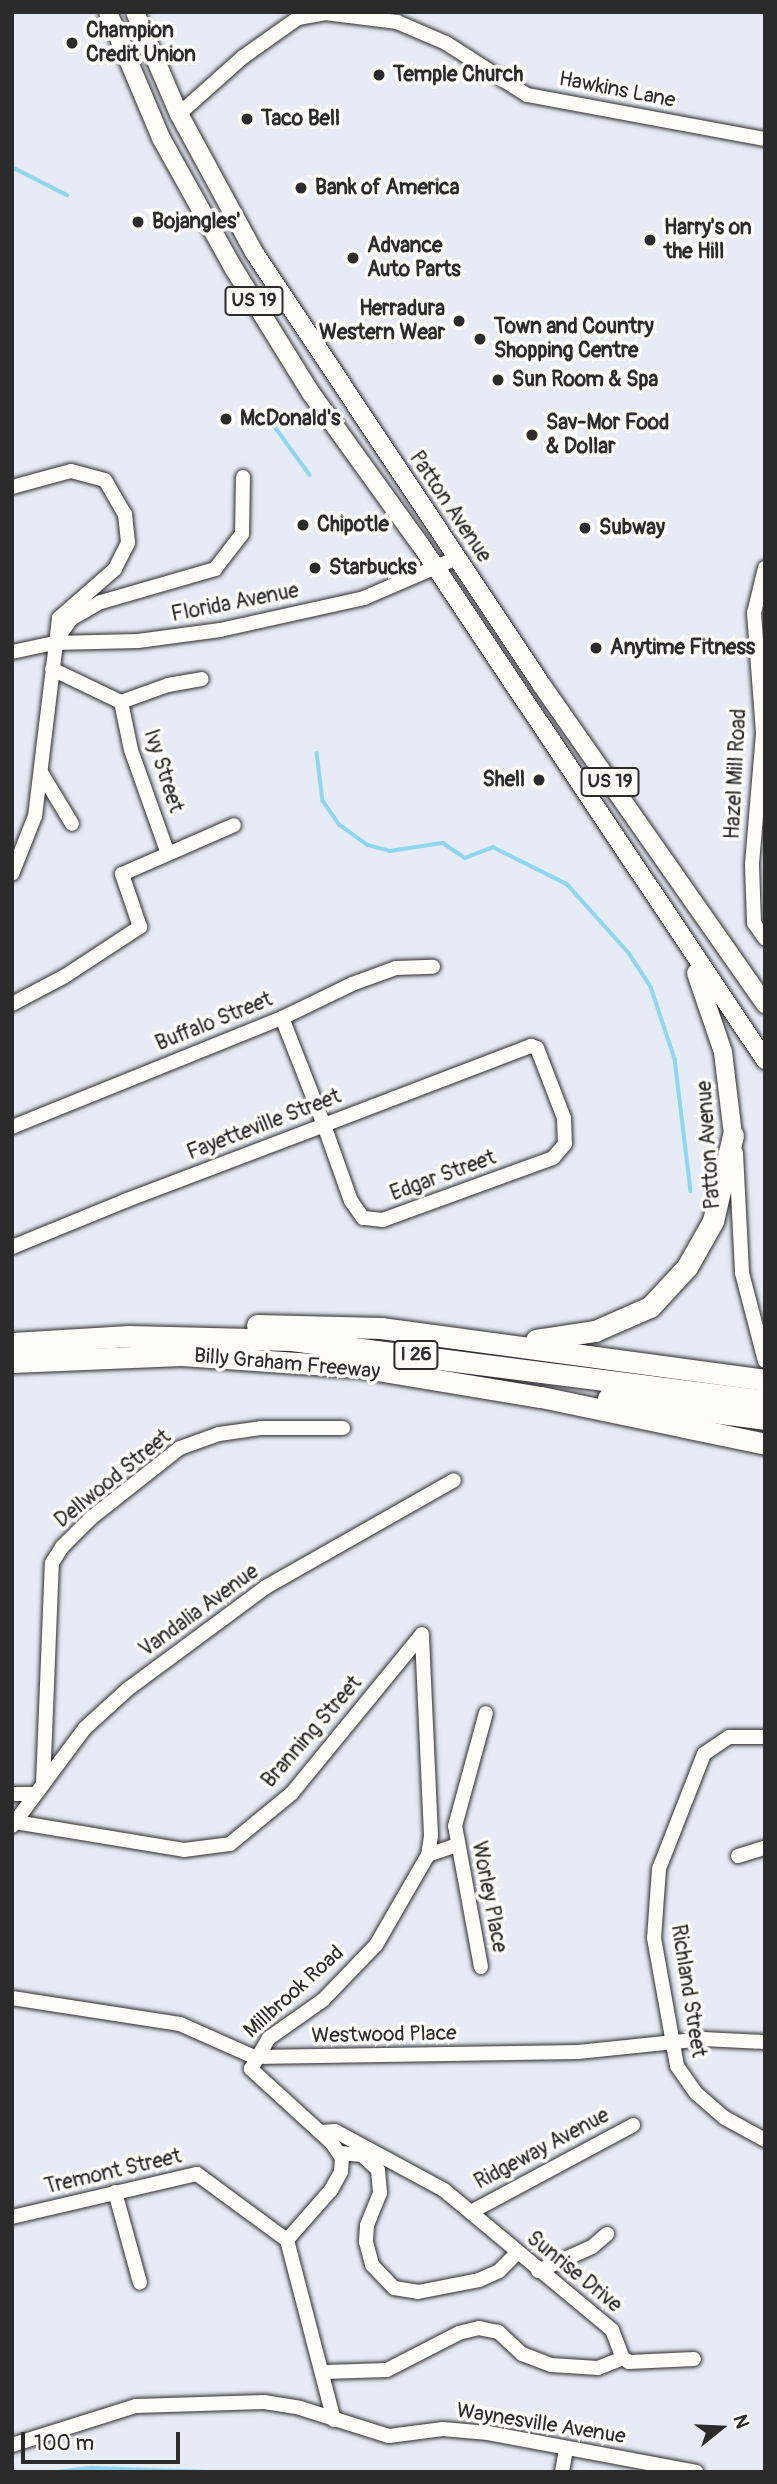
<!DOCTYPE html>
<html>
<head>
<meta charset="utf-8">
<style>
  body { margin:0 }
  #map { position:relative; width:777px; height:2484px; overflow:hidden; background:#e6ebf6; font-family:Pangolin,sans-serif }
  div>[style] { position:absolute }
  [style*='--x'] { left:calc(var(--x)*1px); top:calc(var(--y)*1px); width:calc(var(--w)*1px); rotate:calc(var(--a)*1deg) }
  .stream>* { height:3.5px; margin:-1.75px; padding:0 1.75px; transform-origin:1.75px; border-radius:1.75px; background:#8ed7ef }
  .roads { filter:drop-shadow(0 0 2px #2b2b2b) drop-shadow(0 0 2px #2b2b2b) }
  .minor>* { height:14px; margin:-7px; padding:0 7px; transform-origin:7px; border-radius:7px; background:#fdfcf7 }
  .major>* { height:18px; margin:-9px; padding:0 9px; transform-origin:9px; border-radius:9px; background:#fdfcf7 }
  .highway>* { height:21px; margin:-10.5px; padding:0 10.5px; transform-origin:10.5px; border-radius:10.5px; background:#fdfcf7 }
  .dots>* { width:19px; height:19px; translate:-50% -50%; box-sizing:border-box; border:4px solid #fdfcf7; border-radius:50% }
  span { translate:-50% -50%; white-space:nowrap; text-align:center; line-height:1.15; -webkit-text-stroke:7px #fdfcf7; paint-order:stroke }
  .shield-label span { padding:2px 5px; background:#fdfcf7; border:2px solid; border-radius:5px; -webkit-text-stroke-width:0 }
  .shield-label { font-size:19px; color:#2b2b2b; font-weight:700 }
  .poi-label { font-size:21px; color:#2b2b2b; font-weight:700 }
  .left { translate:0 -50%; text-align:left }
  .right { translate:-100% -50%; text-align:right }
  .street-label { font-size:21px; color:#2b2b2b }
  .frame { position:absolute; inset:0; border:14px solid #2b2b2b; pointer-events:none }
  .north { position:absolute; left:686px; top:2393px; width:70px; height:70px; -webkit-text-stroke:5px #fdfcf7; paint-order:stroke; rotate:72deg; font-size:19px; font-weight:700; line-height:28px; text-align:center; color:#2b2b2b }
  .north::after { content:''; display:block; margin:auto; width:24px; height:32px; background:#2b2b2b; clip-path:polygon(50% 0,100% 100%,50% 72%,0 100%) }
  .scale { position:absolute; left:21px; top:2432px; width:159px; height:32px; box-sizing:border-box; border:4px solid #2b2b2b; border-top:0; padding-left:9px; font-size:21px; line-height:24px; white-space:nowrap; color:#2b2b2b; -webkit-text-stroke:5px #fdfcf7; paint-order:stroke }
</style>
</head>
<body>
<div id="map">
  <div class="stream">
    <div style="--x:12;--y:167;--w:62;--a:27"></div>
    <div style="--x:275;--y:427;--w:59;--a:53.9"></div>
    <div style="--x:317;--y:753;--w:48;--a:82.9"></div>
    <div style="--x:323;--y:801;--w:29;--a:55"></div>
    <div style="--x:340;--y:825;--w:34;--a:36"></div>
    <div style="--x:368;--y:845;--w:23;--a:15"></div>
    <div style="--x:390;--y:851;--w:54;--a:-8.6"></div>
    <div style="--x:443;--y:843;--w:27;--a:34"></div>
    <div style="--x:465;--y:858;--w:30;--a:-21"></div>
    <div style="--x:493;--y:847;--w:83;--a:26.6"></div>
    <div style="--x:567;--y:884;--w:93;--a:48.1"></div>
    <div style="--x:629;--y:953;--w:40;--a:57.1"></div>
    <div style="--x:651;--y:987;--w:76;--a:71.6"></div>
    <div style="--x:675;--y:1059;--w:133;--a:83.1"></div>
    <div style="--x:57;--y:2472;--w:35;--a:-7"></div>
    <div style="--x:92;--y:2468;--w:118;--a:1.9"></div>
  </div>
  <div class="roads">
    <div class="minor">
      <div style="--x:179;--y:114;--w:86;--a:-41.7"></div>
      <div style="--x:243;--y:57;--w:67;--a:-35.3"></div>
      <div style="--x:298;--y:18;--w:27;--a:-10"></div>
      <div style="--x:325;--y:13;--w:73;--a:7.1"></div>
      <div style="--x:397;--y:22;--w:53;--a:23.2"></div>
      <div style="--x:446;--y:43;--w:96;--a:32.7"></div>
      <div style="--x:527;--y:95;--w:242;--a:10.5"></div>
      <div style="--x:12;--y:487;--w:61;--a:-15.2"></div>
      <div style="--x:71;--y:471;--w:35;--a:15"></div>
      <div style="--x:105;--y:480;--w:39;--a:60"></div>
      <div style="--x:125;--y:514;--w:29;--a:84"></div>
      <div style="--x:128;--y:543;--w:29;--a:117"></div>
      <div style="--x:115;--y:569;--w:74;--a:138.8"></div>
      <div style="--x:59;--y:618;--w:199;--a:96.9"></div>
      <div style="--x:35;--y:816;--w:62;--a:111.6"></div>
      <div style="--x:765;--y:568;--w:46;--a:103.7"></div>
      <div style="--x:754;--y:613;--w:120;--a:85.7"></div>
      <div style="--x:763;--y:733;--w:132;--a:94.8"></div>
      <div style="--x:752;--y:865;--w:58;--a:88"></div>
      <div style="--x:754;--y:923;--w:19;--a:55"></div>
      <div style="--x:57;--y:639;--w:24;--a:-55"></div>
      <div style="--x:71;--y:619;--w:34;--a:-30"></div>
      <div style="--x:101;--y:602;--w:119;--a:-16.1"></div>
      <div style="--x:215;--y:569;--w:44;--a:-52.4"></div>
      <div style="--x:242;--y:534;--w:57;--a:-89"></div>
      <div style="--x:12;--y:652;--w:43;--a:-12.1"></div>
      <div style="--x:54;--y:643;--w:84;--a:-1.4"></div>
      <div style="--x:138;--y:641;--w:83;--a:-7.6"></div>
      <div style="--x:220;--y:630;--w:148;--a:-12.5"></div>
      <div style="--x:364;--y:598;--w:101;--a:-23.3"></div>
      <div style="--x:52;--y:669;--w:76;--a:25.6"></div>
      <div style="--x:121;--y:702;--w:50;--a:-19.9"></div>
      <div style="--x:168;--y:685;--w:34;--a:-10"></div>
      <div style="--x:121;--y:702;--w:49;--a:78.2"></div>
      <div style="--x:131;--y:750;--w:107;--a:70.4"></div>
      <div style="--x:42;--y:774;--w:58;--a:59"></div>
      <div style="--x:12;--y:1004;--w:60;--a:-27.8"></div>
      <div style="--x:65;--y:976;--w:90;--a:-33.2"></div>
      <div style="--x:140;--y:927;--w:56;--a:-108.8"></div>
      <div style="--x:122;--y:874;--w:122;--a:-23.6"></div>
      <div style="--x:12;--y:1127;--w:291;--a:-22"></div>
      <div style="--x:282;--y:1018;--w:78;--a:-25.9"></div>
      <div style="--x:352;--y:984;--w:47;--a:-20"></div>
      <div style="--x:396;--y:968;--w:37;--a:-2"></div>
      <div style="--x:736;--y:1153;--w:120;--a:87.1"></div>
      <div style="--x:742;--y:1273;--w:91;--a:75.4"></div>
      <div style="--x:12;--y:1247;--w:124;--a:-22.2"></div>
      <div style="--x:127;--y:1200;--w:211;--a:-20.8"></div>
      <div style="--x:324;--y:1125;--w:222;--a:-20.9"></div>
      <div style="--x:531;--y:1046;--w:6;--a:18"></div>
      <div style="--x:537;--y:1048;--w:75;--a:68.9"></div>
      <div style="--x:564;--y:1118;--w:26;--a:88"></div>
      <div style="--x:565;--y:1144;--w:18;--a:131"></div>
      <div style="--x:553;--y:1158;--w:181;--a:160"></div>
      <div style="--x:383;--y:1220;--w:20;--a:-174"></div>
      <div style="--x:363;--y:1218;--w:21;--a:-125"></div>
      <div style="--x:351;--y:1201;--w:81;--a:-109.6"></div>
      <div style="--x:324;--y:1125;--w:115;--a:-111.4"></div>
      <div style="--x:765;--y:1737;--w:36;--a:180"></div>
      <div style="--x:729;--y:1737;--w:30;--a:146"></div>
      <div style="--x:704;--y:1754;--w:123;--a:111.4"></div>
      <div style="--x:659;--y:1869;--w:69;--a:94.1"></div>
      <div style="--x:654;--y:1938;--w:130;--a:79.8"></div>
      <div style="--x:677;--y:2066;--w:33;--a:55"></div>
      <div style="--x:696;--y:2093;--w:38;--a:41"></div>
      <div style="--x:725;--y:2118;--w:46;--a:28.8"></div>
      <div style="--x:43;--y:1784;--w:221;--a:-87.7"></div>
      <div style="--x:52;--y:1563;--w:19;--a:-58"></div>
      <div style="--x:62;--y:1547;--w:41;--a:-45"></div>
      <div style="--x:91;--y:1518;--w:113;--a:-38.2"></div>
      <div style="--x:180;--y:1448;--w:41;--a:-19.7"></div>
      <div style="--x:219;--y:1434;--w:42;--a:-8.1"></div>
      <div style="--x:261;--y:1428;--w:82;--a:0"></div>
      <div style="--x:12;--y:1794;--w:21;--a:0"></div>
      <div style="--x:15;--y:1822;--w:171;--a:9.4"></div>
      <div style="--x:184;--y:1850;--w:46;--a:-7.4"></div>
      <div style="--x:230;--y:1844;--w:80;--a:-39.4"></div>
      <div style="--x:292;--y:1793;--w:205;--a:-50.7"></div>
      <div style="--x:12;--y:1826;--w:122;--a:-53.3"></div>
      <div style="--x:85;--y:1728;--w:58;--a:-42.2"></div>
      <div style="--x:128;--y:1689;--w:172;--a:-36.5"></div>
      <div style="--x:266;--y:1587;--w:216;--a:-29.6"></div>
      <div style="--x:428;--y:1855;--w:31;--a:-19"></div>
      <div style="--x:738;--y:1856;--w:28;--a:-17"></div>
      <div style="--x:481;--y:1967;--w:143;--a:-100.4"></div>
      <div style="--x:455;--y:1826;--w:117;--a:-74.7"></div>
      <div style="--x:12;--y:1998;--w:170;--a:8.8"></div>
      <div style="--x:180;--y:2024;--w:81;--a:24"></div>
      <div style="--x:254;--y:2057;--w:324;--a:-0.9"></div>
      <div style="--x:578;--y:2052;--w:126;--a:-5.9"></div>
      <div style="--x:703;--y:2039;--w:62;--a:2.8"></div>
      <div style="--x:320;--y:2132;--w:15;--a:-4"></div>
      <div style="--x:335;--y:2131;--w:124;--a:28.4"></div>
      <div style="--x:444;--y:2190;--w:219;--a:39.8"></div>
      <div style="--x:612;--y:2330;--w:30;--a:69"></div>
      <div style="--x:623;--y:2358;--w:27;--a:158"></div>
      <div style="--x:598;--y:2368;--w:47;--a:-176.3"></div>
      <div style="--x:551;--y:2365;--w:31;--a:-159"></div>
      <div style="--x:522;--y:2354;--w:33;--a:-137"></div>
      <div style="--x:498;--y:2332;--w:19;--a:-168"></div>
      <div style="--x:479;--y:2328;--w:21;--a:166"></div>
      <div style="--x:459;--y:2333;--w:81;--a:152.8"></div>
      <div style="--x:387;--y:2370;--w:62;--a:178.2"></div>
      <div style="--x:340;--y:2153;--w:22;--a:5"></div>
      <div style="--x:362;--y:2155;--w:22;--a:43"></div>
      <div style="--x:378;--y:2170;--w:23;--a:85"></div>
      <div style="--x:380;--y:2193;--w:35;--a:112"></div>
      <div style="--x:367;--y:2226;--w:16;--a:94"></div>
      <div style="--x:366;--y:2242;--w:24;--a:75"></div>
      <div style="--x:372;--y:2265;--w:32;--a:46"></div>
      <div style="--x:394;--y:2288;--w:24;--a:9"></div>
      <div style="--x:418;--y:2292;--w:62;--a:-11.1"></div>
      <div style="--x:479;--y:2280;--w:22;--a:-24"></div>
      <div style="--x:499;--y:2271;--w:25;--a:-45"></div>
      <div style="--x:115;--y:2192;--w:94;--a:74.6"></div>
      <div style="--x:471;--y:2212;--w:184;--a:-28.2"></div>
      <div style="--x:12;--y:2217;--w:190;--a:-13.1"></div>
      <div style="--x:197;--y:2174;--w:112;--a:36.3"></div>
      <div style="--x:287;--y:2240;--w:67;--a:-48.7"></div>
      <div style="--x:331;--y:2190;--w:21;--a:-61"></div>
      <div style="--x:341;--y:2172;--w:14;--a:-86"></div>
      <div style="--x:342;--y:2158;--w:18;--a:-124"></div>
      <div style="--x:332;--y:2143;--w:110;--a:-137.6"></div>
      <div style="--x:251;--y:2069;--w:36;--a:-60"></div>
      <div style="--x:269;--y:2038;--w:66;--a:-35.1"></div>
      <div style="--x:323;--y:2000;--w:76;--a:-46.1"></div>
      <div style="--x:376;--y:1945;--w:104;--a:-60"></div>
      <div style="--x:428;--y:1855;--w:20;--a:-81"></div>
      <div style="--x:431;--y:1835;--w:201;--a:-92.6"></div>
      <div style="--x:287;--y:2240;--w:186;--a:75.4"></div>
      <div style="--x:538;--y:2271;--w:59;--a:-24"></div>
      <div style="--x:592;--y:2247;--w:20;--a:-41"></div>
      <div style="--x:623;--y:2358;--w:7;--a:34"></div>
      <div style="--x:629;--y:2362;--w:65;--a:-2.6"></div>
      <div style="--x:12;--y:2445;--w:130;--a:-17.5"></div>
      <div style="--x:136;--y:2406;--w:128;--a:-1.8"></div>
      <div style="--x:264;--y:2402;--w:36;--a:9"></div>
      <div style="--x:300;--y:2408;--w:93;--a:17.5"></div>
      <div style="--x:389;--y:2436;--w:54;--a:-7.4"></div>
      <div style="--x:443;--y:2429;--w:45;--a:5.1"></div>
      <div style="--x:488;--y:2433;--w:212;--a:10.6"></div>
      <div style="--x:562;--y:2472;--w:23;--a:-80"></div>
    </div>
    <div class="major">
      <div style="--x:108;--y:12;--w:137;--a:67.2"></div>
      <div style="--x:161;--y:138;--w:150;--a:60.9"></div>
      <div style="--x:234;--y:269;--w:146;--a:58.2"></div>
      <div style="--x:311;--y:393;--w:186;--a:54.2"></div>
      <div style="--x:420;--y:544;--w:621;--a:56.23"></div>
      <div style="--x:135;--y:12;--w:111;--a:66.7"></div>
      <div style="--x:179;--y:114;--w:157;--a:61.5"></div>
      <div style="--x:254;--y:252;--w:519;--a:56.4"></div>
      <div style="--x:541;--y:684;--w:391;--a:55"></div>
      <div style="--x:696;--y:973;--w:83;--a:71.1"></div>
      <div style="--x:723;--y:1052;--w:84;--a:83.1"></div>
    </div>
    <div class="highway">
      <div style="--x:257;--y:1325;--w:124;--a:1.4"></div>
      <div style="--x:381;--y:1328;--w:388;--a:7.7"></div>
      <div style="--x:536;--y:1340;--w:60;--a:-8.7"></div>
      <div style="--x:595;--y:1331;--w:60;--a:-23.6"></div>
      <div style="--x:650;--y:1307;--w:54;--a:-47.2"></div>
      <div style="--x:687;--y:1267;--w:53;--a:-60.5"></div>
      <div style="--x:713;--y:1221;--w:88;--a:-76.9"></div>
      <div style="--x:12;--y:1343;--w:117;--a:-3.4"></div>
      <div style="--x:129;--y:1336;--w:162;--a:1.4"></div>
      <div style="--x:291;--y:1340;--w:478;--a:7.3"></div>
      <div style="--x:12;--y:1362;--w:169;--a:-2.4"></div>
      <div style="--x:181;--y:1355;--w:178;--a:3.9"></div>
      <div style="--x:359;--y:1367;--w:184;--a:9.4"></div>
      <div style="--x:541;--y:1397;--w:229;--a:11.8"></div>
      <div style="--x:608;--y:1398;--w:158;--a:7.6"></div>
    </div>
  </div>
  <div class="dots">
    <div style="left:72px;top:43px;background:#2b2b2b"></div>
    <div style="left:379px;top:75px;background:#2b2b2b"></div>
    <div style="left:247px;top:119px;background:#2b2b2b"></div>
    <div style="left:301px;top:188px;background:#2b2b2b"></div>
    <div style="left:138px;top:222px;background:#2b2b2b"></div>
    <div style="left:650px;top:240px;background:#2b2b2b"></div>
    <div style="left:353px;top:258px;background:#2b2b2b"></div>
    <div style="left:459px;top:321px;background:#2b2b2b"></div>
    <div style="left:480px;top:339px;background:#2b2b2b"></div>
    <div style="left:498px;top:380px;background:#2b2b2b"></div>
    <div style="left:226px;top:419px;background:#2b2b2b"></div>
    <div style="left:532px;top:435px;background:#2b2b2b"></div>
    <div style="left:303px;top:525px;background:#2b2b2b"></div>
    <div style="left:585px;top:528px;background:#2b2b2b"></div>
    <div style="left:315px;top:568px;background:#2b2b2b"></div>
    <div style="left:596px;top:648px;background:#2b2b2b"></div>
    <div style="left:539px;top:780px;background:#2b2b2b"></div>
  </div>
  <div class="shield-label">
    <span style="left:254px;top:301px">US 19</span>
    <span style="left:610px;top:782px">US 19</span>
    <span style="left:416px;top:1355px">I 26</span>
  </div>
  <div class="poi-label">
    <span class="left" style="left:86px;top:43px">Champion<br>Credit Union</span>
    <span class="left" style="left:393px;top:75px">Temple Church</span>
    <span class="left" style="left:261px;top:119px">Taco Bell</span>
    <span class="left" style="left:315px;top:188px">Bank of America</span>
    <span class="left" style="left:152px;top:222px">Bojangles'</span>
    <span class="left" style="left:664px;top:240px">Harry's on<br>the Hill</span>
    <span class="left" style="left:367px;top:258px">Advance<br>Auto Parts</span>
    <span class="right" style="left:445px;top:321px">Herradura<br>Western Wear</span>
    <span class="left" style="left:494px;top:339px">Town and Country<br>Shopping Centre</span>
    <span class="left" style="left:512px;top:380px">Sun Room &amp; Spa</span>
    <span class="left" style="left:240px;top:419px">McDonald's</span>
    <span class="left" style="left:546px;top:435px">Sav-Mor Food<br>&amp; Dollar</span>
    <span class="left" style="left:317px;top:525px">Chipotle</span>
    <span class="left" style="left:599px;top:528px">Subway</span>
    <span class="left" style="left:329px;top:568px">Starbucks</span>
    <span class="left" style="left:610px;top:648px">Anytime Fitness</span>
    <span class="right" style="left:525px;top:780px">Shell</span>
  </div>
  <div class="street-label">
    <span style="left:617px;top:90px;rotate:11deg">Hawkins Lane</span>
    <span style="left:450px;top:507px;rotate:56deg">Patton Avenue</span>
    <span style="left:235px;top:603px;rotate:-11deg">Florida Avenue</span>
    <span style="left:163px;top:771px;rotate:72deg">Ivy Street</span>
    <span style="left:736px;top:774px;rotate:-87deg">Hazel Mill Road</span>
    <span style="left:214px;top:1022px;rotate:-22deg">Buffalo Street</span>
    <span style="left:264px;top:1125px;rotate:-21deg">Fayetteville Street</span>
    <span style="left:709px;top:1145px;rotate:-94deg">Patton Avenue</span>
    <span style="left:443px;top:1176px;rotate:-20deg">Edgar Street</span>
    <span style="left:287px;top:1364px;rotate:5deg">Billy Graham Freeway</span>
    <span style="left:113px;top:1479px;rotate:-39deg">Dellwood Street</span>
    <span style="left:199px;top:1611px;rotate:-36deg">Vandalia Avenue</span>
    <span style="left:312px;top:1732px;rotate:-49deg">Branning Street</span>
    <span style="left:489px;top:1897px;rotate:79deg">Worley Place</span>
    <span style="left:688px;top:1991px;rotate:81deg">Richland Street</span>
    <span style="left:294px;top:1992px;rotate:-42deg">Millbrook Road</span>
    <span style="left:384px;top:2035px;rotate:-1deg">Westwood Place</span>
    <span style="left:542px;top:2149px;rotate:-28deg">Ridgeway Avenue</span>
    <span style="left:113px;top:2172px;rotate:-13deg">Tremont Street</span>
    <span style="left:574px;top:2272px;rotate:39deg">Sunrise Drive</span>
    <span style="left:541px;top:2424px;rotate:9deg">Waynesville Avenue</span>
  </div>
  <div class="frame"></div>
  <div class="north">N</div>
  <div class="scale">100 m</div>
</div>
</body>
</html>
